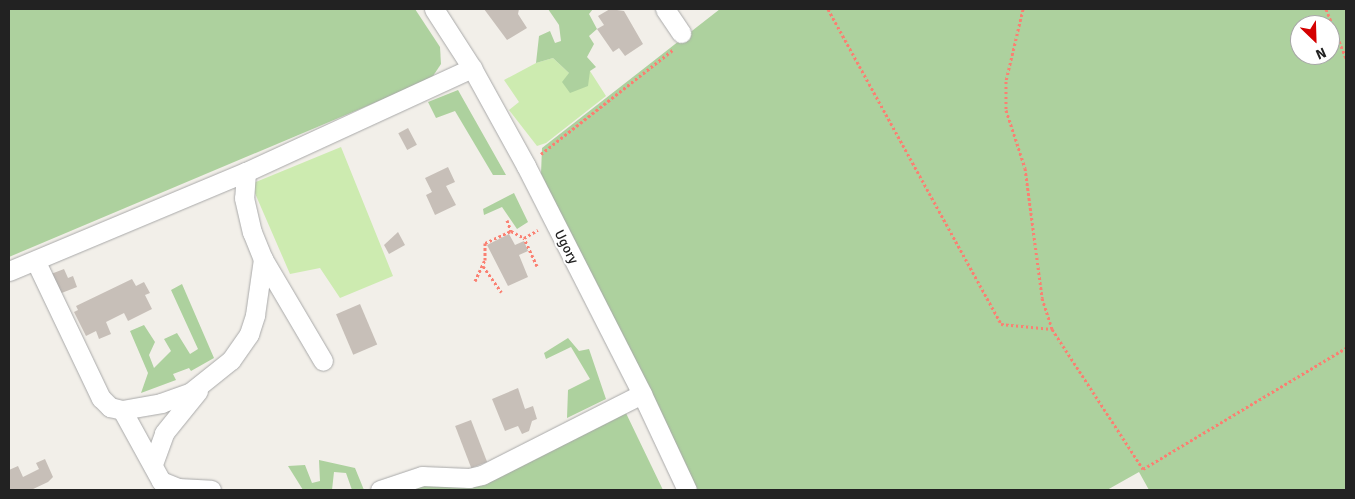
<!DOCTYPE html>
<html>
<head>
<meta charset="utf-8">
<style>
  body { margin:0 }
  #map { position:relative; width:1355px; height:499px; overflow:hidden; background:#f2efe9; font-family:Signika,sans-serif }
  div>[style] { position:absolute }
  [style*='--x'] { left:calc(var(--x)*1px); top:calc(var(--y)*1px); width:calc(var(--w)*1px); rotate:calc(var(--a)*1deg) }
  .grass>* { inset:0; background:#cdebb0 }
  .forest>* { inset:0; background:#add19e }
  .building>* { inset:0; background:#c7bfb8; transform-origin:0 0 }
  .path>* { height:3px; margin-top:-1.5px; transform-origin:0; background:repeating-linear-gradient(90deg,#fa8072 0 2.5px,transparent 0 5px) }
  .roads { filter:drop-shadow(0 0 1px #a9a9a9) drop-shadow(0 0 1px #a9a9a9) }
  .minor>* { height:19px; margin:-9.5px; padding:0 9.5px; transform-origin:9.5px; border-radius:9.5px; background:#fff }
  span { translate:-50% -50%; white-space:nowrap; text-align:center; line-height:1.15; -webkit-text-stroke:4px #fff; paint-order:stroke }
  .street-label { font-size:14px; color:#222 }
  .frame { position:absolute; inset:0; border:10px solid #222; pointer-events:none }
  .north { position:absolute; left:1290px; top:15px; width:50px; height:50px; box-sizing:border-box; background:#fff; border:1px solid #a7a7a7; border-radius:50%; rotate:156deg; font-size:14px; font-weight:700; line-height:20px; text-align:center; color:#222 }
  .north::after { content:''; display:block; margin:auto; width:18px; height:22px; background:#d40000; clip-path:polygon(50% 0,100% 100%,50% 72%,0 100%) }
</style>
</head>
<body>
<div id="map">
  <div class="grass">
    <div style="clip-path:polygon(553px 58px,569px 73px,590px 71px,606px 96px,546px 143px,537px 146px,509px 110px,519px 102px,504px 80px,536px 63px)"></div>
    <div style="clip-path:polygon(341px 147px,393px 276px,340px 298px,320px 268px,290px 274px,251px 184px)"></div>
  </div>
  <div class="forest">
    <div style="clip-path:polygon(9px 9px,415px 9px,440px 47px,441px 64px,431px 79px,9px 257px)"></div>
    <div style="clip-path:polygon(548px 9px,593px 9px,589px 14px,597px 29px,589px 36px,594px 44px,587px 57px,596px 67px,590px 71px,588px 86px,570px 93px,562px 82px,569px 73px,553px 58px,536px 63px,539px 36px,550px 31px,555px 43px,561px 41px,559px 25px)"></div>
    <div style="clip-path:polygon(evenodd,720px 9px,1346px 9px,1346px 490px,1149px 490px,1139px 472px,1107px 490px,695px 490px,541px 174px,542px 148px,720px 9px,1300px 25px,1330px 25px,1330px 55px,1300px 55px,1300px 25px)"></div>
    <div style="clip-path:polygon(458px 90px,506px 175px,493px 175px,455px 111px,436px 118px,428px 102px)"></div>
    <div style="clip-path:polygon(514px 193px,528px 222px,517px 229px,502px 207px,484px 215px,483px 209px)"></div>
    <div style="clip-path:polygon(182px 284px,214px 358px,191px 371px,189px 368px,173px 374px,176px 380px,141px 393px,148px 373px,130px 331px,144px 325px,155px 342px,149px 355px,154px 368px,171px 351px,164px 339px,177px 333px,190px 354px,198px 349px,171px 290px)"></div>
    <div style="clip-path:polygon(568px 338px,579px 351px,589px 349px,606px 399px,567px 418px,568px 390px,590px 379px,571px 347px,546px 359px,544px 353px)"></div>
    <div style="clip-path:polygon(624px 409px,663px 490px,400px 490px,410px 485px,471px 484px)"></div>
    <div style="clip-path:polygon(319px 460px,355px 468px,364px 490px,352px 490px,346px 473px,334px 472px,332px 490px,303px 490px,288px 466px,305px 465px,312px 483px,320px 481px)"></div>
  </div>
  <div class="building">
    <div style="clip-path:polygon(484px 9px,519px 9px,518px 14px,527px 28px,507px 40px)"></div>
    <div style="clip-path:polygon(610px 9px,624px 11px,643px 44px,625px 56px,619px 48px,613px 52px,597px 29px,604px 25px,598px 16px)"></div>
    <div style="left:408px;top:128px;width:19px;height:11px;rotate:62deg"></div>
    <div style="clip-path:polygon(448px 167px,455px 182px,446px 186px,456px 205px,435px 215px,426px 195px,432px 192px,425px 178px)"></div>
    <div style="clip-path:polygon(398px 232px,405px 245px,389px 254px,384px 245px)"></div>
    <div style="clip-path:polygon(509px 234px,515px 245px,524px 241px,528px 251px,519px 255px,528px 277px,508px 286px,487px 245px)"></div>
    <div style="clip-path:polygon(64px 269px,68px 278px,73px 276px,77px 287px,59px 294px,51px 274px)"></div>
    <div style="clip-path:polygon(132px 279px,136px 286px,144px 282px,150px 293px,145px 295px,152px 309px,128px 321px,124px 313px,106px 322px,111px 334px,99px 339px,96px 331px,86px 336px,74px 312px,78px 310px,76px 306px)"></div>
    <div style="left:360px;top:304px;width:44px;height:26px;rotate:67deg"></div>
    <div style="clip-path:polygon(518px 388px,525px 409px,533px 406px,537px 419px,532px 421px,529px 431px,522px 434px,518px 426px,505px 431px,492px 399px)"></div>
    <div style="left:471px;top:420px;width:45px;height:17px;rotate:69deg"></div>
    <div style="clip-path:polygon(45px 459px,53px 477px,48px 482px,31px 490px,9px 490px,9px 470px,18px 466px,23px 477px,39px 469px,36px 463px)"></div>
  </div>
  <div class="path">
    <div style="--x:828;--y:9;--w:359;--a:61.2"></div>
    <div style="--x:1001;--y:324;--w:51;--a:5.6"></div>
    <div style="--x:1023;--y:9;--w:74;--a:103.3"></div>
    <div style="--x:1006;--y:81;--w:29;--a:90"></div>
    <div style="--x:1006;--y:110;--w:61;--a:71.9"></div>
    <div style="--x:1025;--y:168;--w:131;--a:82.5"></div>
    <div style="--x:1042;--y:298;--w:33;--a:72"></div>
    <div style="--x:1052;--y:329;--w:167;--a:57"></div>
    <div style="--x:1143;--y:469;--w:236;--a:-30.8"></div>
    <div style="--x:1326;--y:9;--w:53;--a:67.8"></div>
    <div style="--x:541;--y:154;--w:169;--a:-38.3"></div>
    <div style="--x:507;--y:220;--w:12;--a:70"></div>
    <div style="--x:511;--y:231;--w:15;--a:28"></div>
    <div style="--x:483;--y:266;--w:32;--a:55"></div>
    <div style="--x:537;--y:266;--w:31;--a:-115"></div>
    <div style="--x:524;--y:238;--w:16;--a:-30"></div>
    <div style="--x:475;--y:281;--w:23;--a:-65"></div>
    <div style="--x:485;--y:260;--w:17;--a:-90"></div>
    <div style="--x:485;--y:243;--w:29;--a:-25"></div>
  </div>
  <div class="roads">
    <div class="minor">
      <div style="--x:434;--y:9;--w:70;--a:57.2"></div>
      <div style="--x:472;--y:68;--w:112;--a:61.1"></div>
      <div style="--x:526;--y:166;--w:256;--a:63"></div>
      <div style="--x:642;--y:394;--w:106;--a:64.9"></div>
      <div style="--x:665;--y:9;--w:29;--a:56"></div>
      <div style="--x:246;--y:172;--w:26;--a:94"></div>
      <div style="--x:244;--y:198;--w:35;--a:77"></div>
      <div style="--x:252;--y:232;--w:29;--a:68"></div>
      <div style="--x:263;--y:259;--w:118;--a:59.5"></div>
      <div style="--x:36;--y:262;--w:151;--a:64.5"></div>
      <div style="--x:101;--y:398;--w:13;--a:45"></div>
      <div style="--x:110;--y:407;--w:12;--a:14"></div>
      <div style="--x:122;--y:410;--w:40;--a:-10"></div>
      <div style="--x:161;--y:403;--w:32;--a:-20"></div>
      <div style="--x:191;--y:392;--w:51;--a:-38.7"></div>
      <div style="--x:231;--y:360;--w:32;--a:-55"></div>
      <div style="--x:249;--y:334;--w:20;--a:-72"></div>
      <div style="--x:255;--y:315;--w:57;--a:-81.9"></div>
      <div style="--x:9;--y:271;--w:257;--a:-22.7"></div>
      <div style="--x:246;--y:172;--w:249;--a:-24.7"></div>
      <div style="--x:122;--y:410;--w:81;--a:61.2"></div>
      <div style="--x:161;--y:481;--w:18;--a:22"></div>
      <div style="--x:178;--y:488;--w:33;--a:3"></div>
      <div style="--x:153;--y:464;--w:33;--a:-70"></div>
      <div style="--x:164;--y:433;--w:54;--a:-51"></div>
      <div style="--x:380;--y:490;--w:44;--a:-18.4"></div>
      <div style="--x:422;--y:476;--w:47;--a:2.4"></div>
      <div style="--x:469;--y:478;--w:13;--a:-13"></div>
      <div style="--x:482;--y:475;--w:179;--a:-26.9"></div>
    </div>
  </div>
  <div class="street-label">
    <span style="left:566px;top:247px;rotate:63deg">Ugory</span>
  </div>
  <div class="frame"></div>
  <div class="north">N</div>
</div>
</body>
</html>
